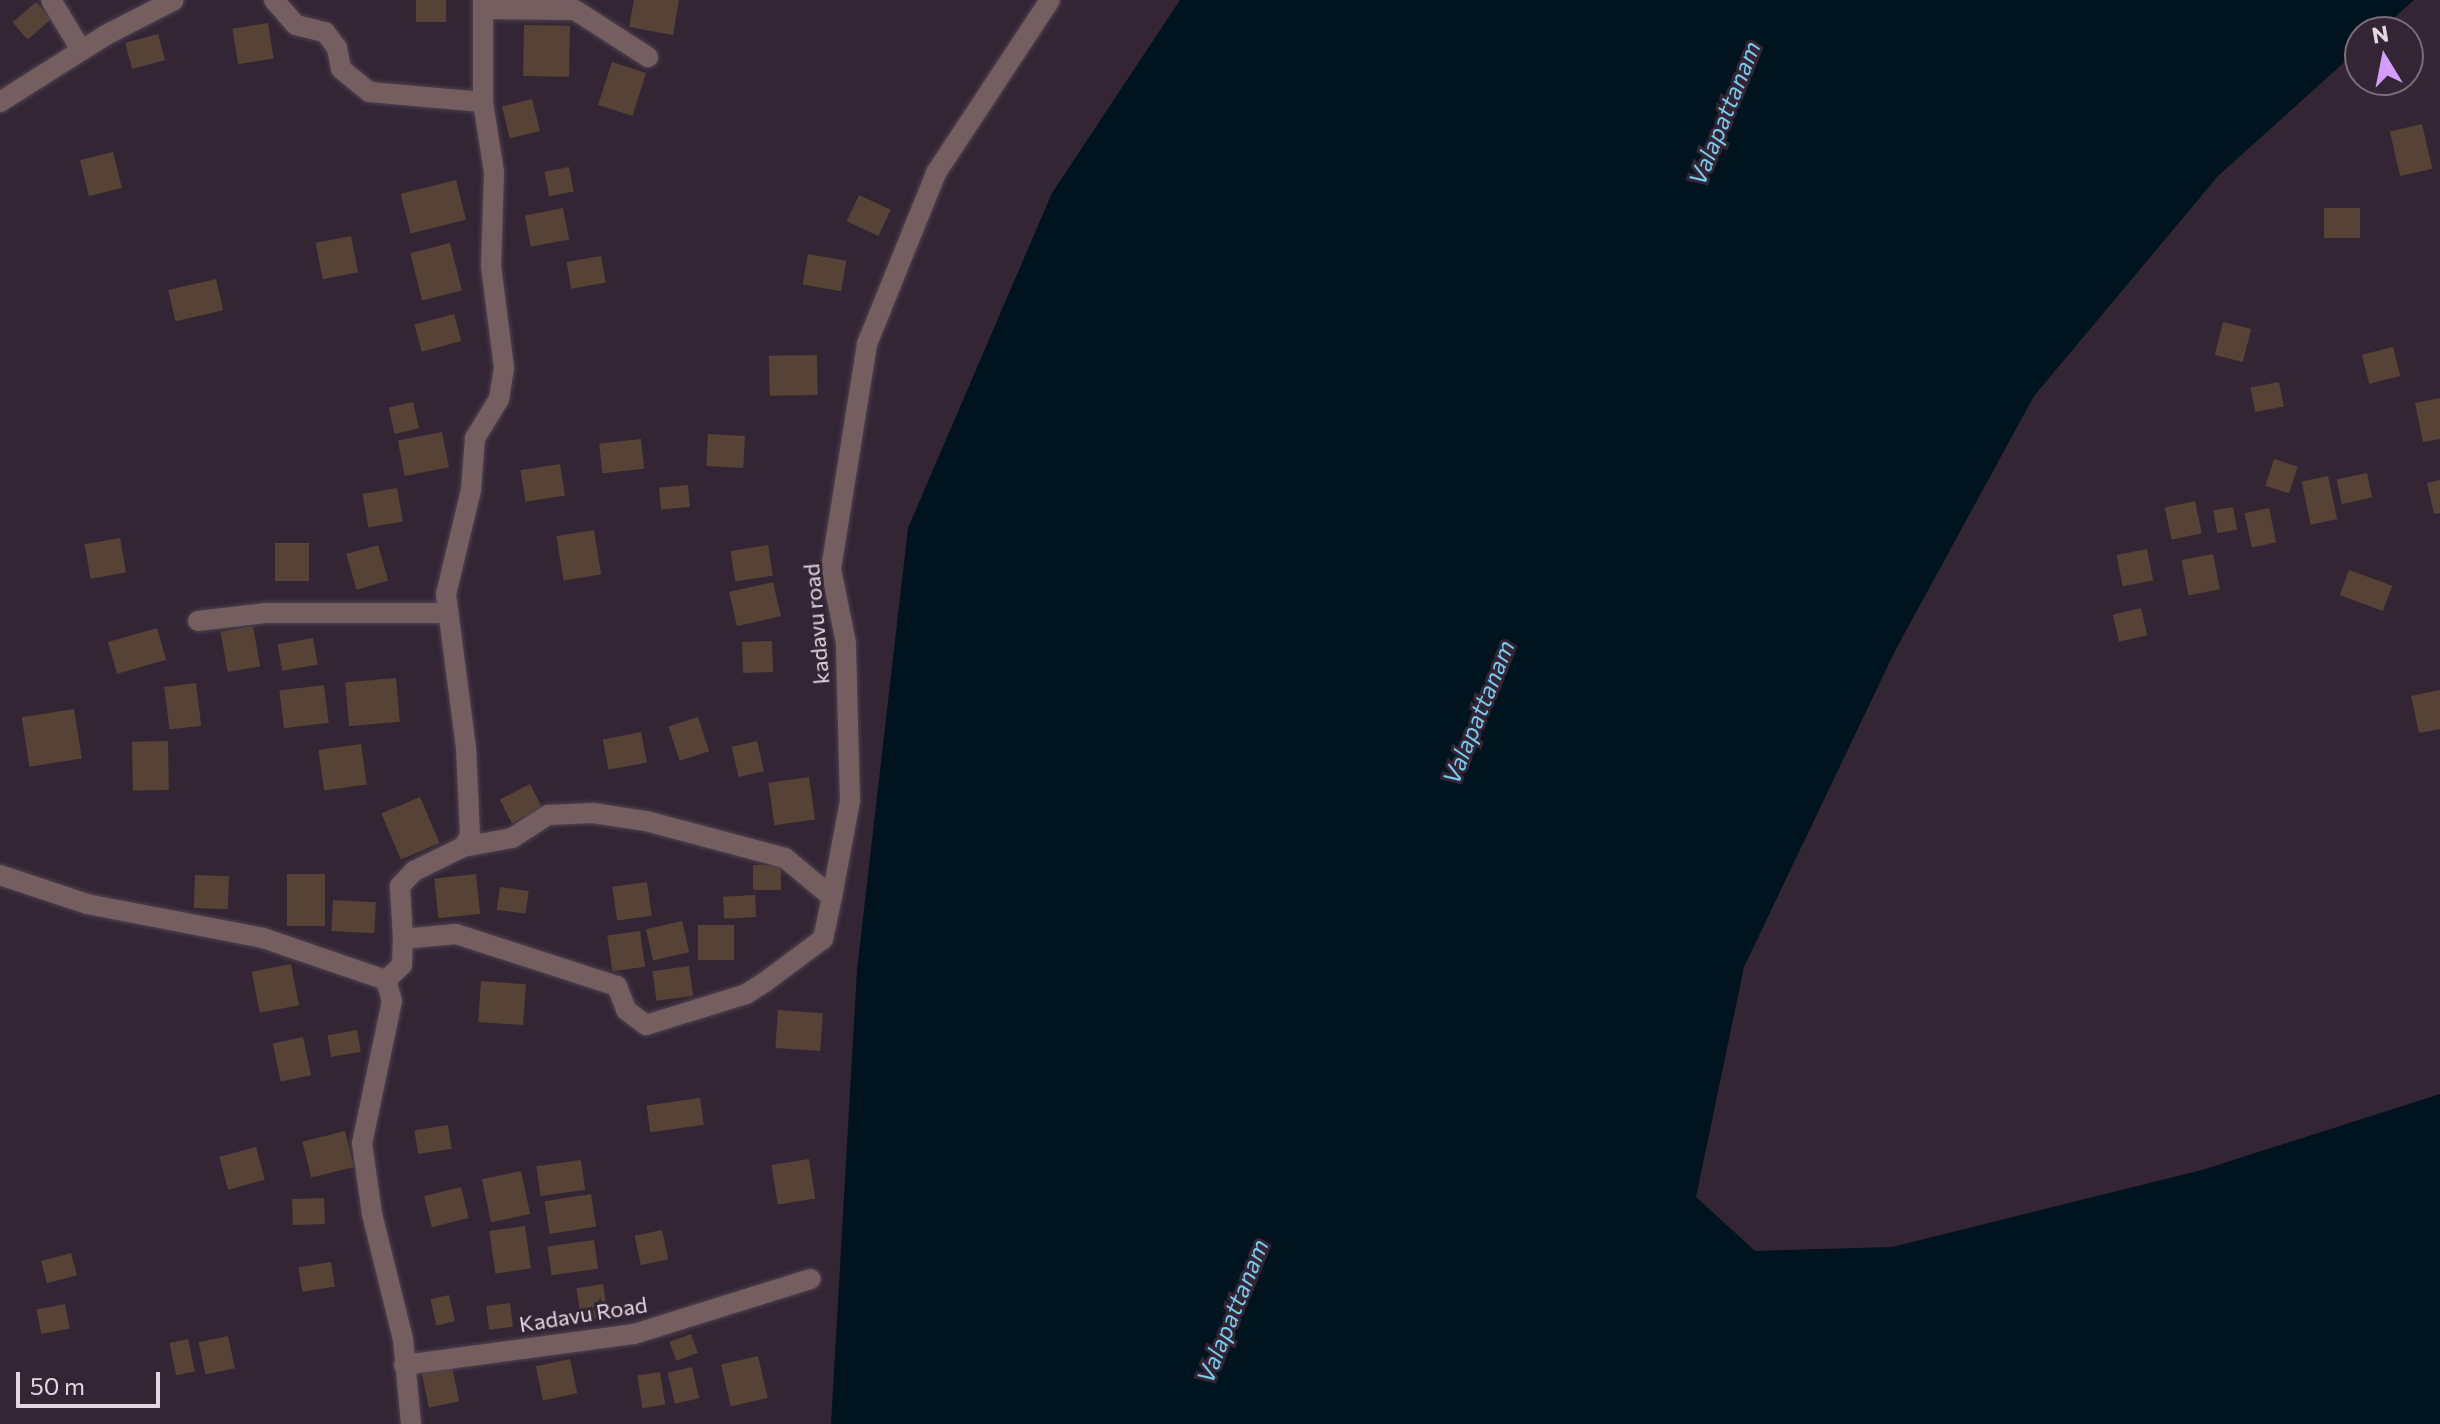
<!DOCTYPE html>
<html>
<head>
<meta charset="utf-8">
<style>
  body { margin:0 }
  #map { position:relative; width:2440px; height:1424px; overflow:hidden; background:#332534; font-family:Commissioner,sans-serif }
  div>[style] { position:absolute }
  [style*='--x'] { left:calc(var(--x)*1px); top:calc(var(--y)*1px); width:calc(var(--w)*1px); rotate:calc(var(--a)*1deg) }
  .water>* { inset:0; background:#00141f }
  .building>* { inset:0; background:#564336; transform-origin:0 0 }
  .roads { filter:drop-shadow(0 0 2px #4f4250) drop-shadow(0 0 2px #4f4250) }
  .minor>* { height:20px; margin:-10px; padding:0 10px; transform-origin:10px; border-radius:10px; background:#755e60 }
  span { translate:-50% -50%; white-space:nowrap; text-align:center; line-height:1.15; -webkit-text-stroke:6px #332534; paint-order:stroke }
  .street-label { font-size:22px; color:#e2d8e2 }
  .water-label { font-size:24px; color:#77cbef; font-style:italic }
  .north { position:absolute; left:2344px; top:16px; width:80px; height:80px; box-sizing:border-box; background:#332534; border:2px solid #796d7a; border-radius:50%; rotate:350deg; font-size:22px; font-weight:700; line-height:32px; text-align:center; color:#e2d8e2 }
  .north::after { content:''; display:block; margin:auto; width:28px; height:36px; background:#d49cfc; clip-path:polygon(50% 0,100% 100%,50% 72%,0 100%) }
  .scale { position:absolute; left:16px; top:1372px; width:144px; height:36px; box-sizing:border-box; border:4px solid #e2d8e2; border-top:0; padding-left:10px; font-size:24px; line-height:28px; white-space:nowrap; color:#e2d8e2; -webkit-text-stroke:6px #332534; paint-order:stroke }
</style>
</head>
<body>
<div id="map">
  <div class="water">
    <div style="clip-path:polygon(1180px 0,2414px 0,2378px 32px,2360px 32px,2360px 48px,2218px 176px,2034px 396px,1895px 651px,1744px 967px,1696px 1197px,1755px 1251px,1892px 1247px,2202px 1170px,2440px 1094px,2440px 1424px,831px 1424px,857px 970px,908px 528px,1052px 193px)"></div>
  </div>
  <div class="building">
    <div style="left:416px;top:0;width:30px;height:22px"></div>
    <div style="clip-path:polygon(634px 0,679px 0,673px 35px,629px 27px)"></div>
    <div style="left:36px;top:2px;width:23px;height:31px;rotate:49deg"></div>
    <div style="left:268px;top:23px;width:36px;height:36px;rotate:81deg"></div>
    <div style="left:524px;top:25px;width:46px;height:51px;rotate:1deg"></div>
    <div style="left:158px;top:34px;width:27px;height:34px;rotate:75deg"></div>
    <div style="left:612px;top:62px;width:36px;height:45px;rotate:18deg"></div>
    <div style="left:532px;top:99px;width:33px;height:31px;rotate:76deg"></div>
    <div style="left:2422px;top:124px;width:46px;height:33px;rotate:77deg"></div>
    <div style="left:113px;top:152px;width:37px;height:34px;rotate:76deg"></div>
    <div style="left:569px;top:167px;width:25px;height:25px;rotate:79deg"></div>
    <div style="left:456px;top:180px;width:41px;height:57px;rotate:76deg"></div>
    <div style="left:859px;top:195px;width:35px;height:29px;rotate:25deg"></div>
    <div style="left:563px;top:208px;width:32px;height:39px;rotate:79deg"></div>
    <div style="left:2324px;top:208px;width:36px;height:30px"></div>
    <div style="left:351px;top:236px;width:37px;height:36px;rotate:79deg"></div>
    <div style="left:450px;top:243px;width:49px;height:41px;rotate:76deg"></div>
    <div style="left:808px;top:254px;width:39px;height:31px;rotate:10deg"></div>
    <div style="left:601px;top:256px;width:27px;height:35px;rotate:80deg"></div>
    <div style="left:216px;top:279px;width:32px;height:49px;rotate:77deg"></div>
    <div style="left:454px;top:314px;width:28px;height:41px;rotate:75deg"></div>
    <div style="left:2223px;top:322px;width:29px;height:34px;rotate:14deg"></div>
    <div style="left:2393px;top:347px;width:30px;height:32px;rotate:76deg"></div>
    <div style="left:817px;top:355px;width:40px;height:48px;rotate:89deg"></div>
    <div style="left:2279px;top:382px;width:25px;height:29px;rotate:79deg"></div>
    <div style="clip-path:polygon(2440px 398px,2440px 439px,2423px 442px,2415px 403px)"></div>
    <div style="left:413px;top:402px;width:27px;height:25px;rotate:77deg"></div>
    <div style="left:442px;top:432px;width:36px;height:45px;rotate:79deg"></div>
    <div style="left:708px;top:434px;width:37px;height:32px;rotate:3deg"></div>
    <div style="left:641px;top:439px;width:30px;height:42px;rotate:84deg"></div>
    <div style="left:2274px;top:459px;width:25px;height:28px;rotate:18deg"></div>
    <div style="left:560px;top:464px;width:32px;height:40px;rotate:81deg"></div>
    <div style="left:2367px;top:473px;width:25px;height:31px;rotate:78deg"></div>
    <div style="left:2328px;top:476px;width:44px;height:27px;rotate:78deg"></div>
    <div style="clip-path:polygon(2440px 480px,2440px 513px,2434px 514px,2427px 483px)"></div>
    <div style="left:688px;top:485px;width:22px;height:29px;rotate:85deg"></div>
    <div style="left:397px;top:488px;width:34px;height:35px;rotate:80deg"></div>
    <div style="left:2195px;top:501px;width:33px;height:31px;rotate:78deg"></div>
    <div style="left:2233px;top:507px;width:23px;height:20px;rotate:80deg"></div>
    <div style="left:2269px;top:508px;width:35px;height:25px;rotate:78deg"></div>
    <div style="left:594px;top:530px;width:45px;height:38px;rotate:81deg"></div>
    <div style="left:120px;top:538px;width:35px;height:36px;rotate:80deg"></div>
    <div style="left:275px;top:543px;width:34px;height:38px"></div>
    <div style="left:378px;top:545px;width:37px;height:33px;rotate:74deg"></div>
    <div style="left:768px;top:545px;width:31px;height:38px;rotate:81deg"></div>
    <div style="left:2147px;top:549px;width:32px;height:31px;rotate:79deg"></div>
    <div style="left:2213px;top:554px;width:36px;height:32px;rotate:79deg"></div>
    <div style="left:2349px;top:570px;width:46px;height:27px;rotate:20deg"></div>
    <div style="left:773px;top:582px;width:35px;height:45px;rotate:77deg"></div>
    <div style="left:2141px;top:608px;width:28px;height:29px;rotate:77deg"></div>
    <div style="left:253px;top:626px;width:41px;height:33px;rotate:80deg"></div>
    <div style="left:157px;top:628px;width:33px;height:51px;rotate:74deg"></div>
    <div style="left:313px;top:638px;width:27px;height:36px;rotate:80deg"></div>
    <div style="left:772px;top:641px;width:31px;height:30px;rotate:88deg"></div>
    <div style="left:396px;top:678px;width:44px;height:51px;rotate:85deg"></div>
    <div style="left:196px;top:683px;width:43px;height:32px;rotate:83deg"></div>
    <div style="left:324px;top:685px;width:38px;height:45px;rotate:83deg"></div>
    <div style="clip-path:polygon(2440px 690px,2440px 729px,2419px 733px,2411px 696px)"></div>
    <div style="left:74px;top:709px;width:50px;height:53px;rotate:81deg"></div>
    <div style="left:698px;top:717px;width:36px;height:31px;rotate:72deg"></div>
    <div style="left:641px;top:732px;width:31px;height:39px;rotate:79deg"></div>
    <div style="left:168px;top:741px;width:49px;height:36px;rotate:89deg"></div>
    <div style="left:757px;top:741px;width:31px;height:26px;rotate:77deg"></div>
    <div style="left:361px;top:744px;width:41px;height:43px;rotate:82deg"></div>
    <div style="left:809px;top:777px;width:43px;height:41px;rotate:82deg"></div>
    <div style="left:530px;top:784px;width:27px;height:34px;rotate:63deg"></div>
    <div style="left:420px;top:797px;width:50px;height:42px;rotate:67deg"></div>
    <div style="left:753px;top:865px;width:28px;height:25px"></div>
    <div style="left:325px;top:874px;width:52px;height:38px;rotate:90deg"></div>
    <div style="left:476px;top:874px;width:40px;height:42px;rotate:84deg"></div>
    <div style="left:195px;top:875px;width:34px;height:33px;rotate:2deg"></div>
    <div style="left:647px;top:882px;width:34px;height:35px;rotate:82deg"></div>
    <div style="left:500px;top:887px;width:29px;height:23px;rotate:8deg"></div>
    <div style="left:755px;top:895px;width:22px;height:32px;rotate:87deg"></div>
    <div style="left:333px;top:900px;width:43px;height:31px;rotate:3deg"></div>
    <div style="left:682px;top:921px;width:32px;height:37px;rotate:77deg"></div>
    <div style="left:698px;top:925px;width:36px;height:35px"></div>
    <div style="left:640px;top:931px;width:36px;height:33px;rotate:82deg"></div>
    <div style="left:291px;top:964px;width:42px;height:40px;rotate:79deg"></div>
    <div style="left:689px;top:966px;width:30px;height:37px;rotate:82deg"></div>
    <div style="left:481px;top:981px;width:45px;height:41px;rotate:4deg"></div>
    <div style="left:778px;top:1010px;width:45px;height:38px;rotate:4deg"></div>
    <div style="left:357px;top:1030px;width:22px;height:30px;rotate:80deg"></div>
    <div style="left:303px;top:1037px;width:39px;height:31px;rotate:78deg"></div>
    <div style="left:700px;top:1098px;width:27px;height:54px;rotate:82deg"></div>
    <div style="left:448px;top:1125px;width:24px;height:34px;rotate:81deg"></div>
    <div style="left:345px;top:1131px;width:37px;height:44px;rotate:76deg"></div>
    <div style="left:256px;top:1147px;width:34px;height:38px;rotate:75deg"></div>
    <div style="left:809px;top:1159px;width:40px;height:38px;rotate:81deg"></div>
    <div style="left:581px;top:1160px;width:30px;height:45px;rotate:82deg"></div>
    <div style="left:521px;top:1171px;width:44px;height:40px;rotate:78deg"></div>
    <div style="left:461px;top:1187px;width:32px;height:38px;rotate:76deg"></div>
    <div style="left:591px;top:1194px;width:33px;height:47px;rotate:81deg"></div>
    <div style="left:324px;top:1198px;width:26px;height:32px;rotate:88deg"></div>
    <div style="left:525px;top:1226px;width:43px;height:36px;rotate:82deg"></div>
    <div style="left:662px;top:1230px;width:30px;height:28px;rotate:78deg"></div>
    <div style="left:594px;top:1240px;width:29px;height:47px;rotate:82deg"></div>
    <div style="left:71px;top:1253px;width:23px;height:31px;rotate:75deg"></div>
    <div style="left:331px;top:1262px;width:25px;height:33px;rotate:81deg"></div>
    <div style="left:603px;top:1284px;width:33px;height:27px;rotate:81deg"></div>
    <div style="left:449px;top:1295px;width:27px;height:19px;rotate:77deg"></div>
    <div style="left:510px;top:1303px;width:24px;height:24px;rotate:83deg"></div>
    <div style="left:65px;top:1304px;width:25px;height:29px;rotate:79deg"></div>
    <div style="left:691px;top:1334px;width:20px;height:23px;rotate:70deg"></div>
    <div style="left:228px;top:1336px;width:33px;height:30px;rotate:78deg"></div>
    <div style="left:188px;top:1339px;width:33px;height:19px;rotate:78deg"></div>
    <div style="left:758px;top:1356px;width:43px;height:38px;rotate:77deg"></div>
    <div style="left:570px;top:1359px;width:35px;height:35px;rotate:78deg"></div>
    <div style="left:452px;top:1367px;width:35px;height:31px;rotate:78deg"></div>
    <div style="left:692px;top:1367px;width:32px;height:25px;rotate:77deg"></div>
    <div style="left:660px;top:1372px;width:33px;height:23px;rotate:81deg"></div>
  </div>
  <div class="roads">
    <div class="minor">
      <div style="--x:51;--y:0;--w:58;--a:59"></div>
      <div style="--x:274;--y:0;--w:33;--a:49"></div>
      <div style="--x:296;--y:25;--w:30;--a:14"></div>
      <div style="--x:325;--y:32;--w:20;--a:53"></div>
      <div style="--x:337;--y:48;--w:21;--a:79"></div>
      <div style="--x:341;--y:69;--w:36;--a:39"></div>
      <div style="--x:369;--y:92;--w:114;--a:5"></div>
      <div style="--x:483;--y:102;--w:71;--a:81.1"></div>
      <div style="--x:494;--y:172;--w:94;--a:91.8"></div>
      <div style="--x:491;--y:266;--w:103;--a:82.7"></div>
      <div style="--x:504;--y:368;--w:31;--a:99"></div>
      <div style="--x:499;--y:399;--w:46;--a:121.6"></div>
      <div style="--x:475;--y:438;--w:52;--a:94.4"></div>
      <div style="--x:471;--y:490;--w:107;--a:103.5"></div>
      <div style="--x:446;--y:594;--w:154;--a:82.6"></div>
      <div style="--x:466;--y:747;--w:89;--a:87.4"></div>
      <div style="--x:470;--y:836;--w:13;--a:122"></div>
      <div style="--x:463;--y:847;--w:55;--a:153.9"></div>
      <div style="--x:414;--y:871;--w:21;--a:133"></div>
      <div style="--x:400;--y:886;--w:53;--a:86.8"></div>
      <div style="--x:484;--y:9;--w:91;--a:0.6"></div>
      <div style="--x:575;--y:10;--w:87;--a:32.8"></div>
      <div style="--x:0;--y:102;--w:125;--a:-32.3"></div>
      <div style="--x:106;--y:35;--w:76;--a:-27.2"></div>
      <div style="--x:483;--y:102;--w:102;--a:-90"></div>
      <div style="--x:198;--y:621;--w:67;--a:-6.8"></div>
      <div style="--x:265;--y:613;--w:180;--a:0"></div>
      <div style="--x:463;--y:847;--w:50;--a:-10.4"></div>
      <div style="--x:512;--y:838;--w:43;--a:-32.6"></div>
      <div style="--x:548;--y:815;--w:45;--a:-2.5"></div>
      <div style="--x:593;--y:813;--w:54;--a:8.6"></div>
      <div style="--x:646;--y:821;--w:144;--a:14.9"></div>
      <div style="--x:785;--y:858;--w:61;--a:39.7"></div>
      <div style="--x:832;--y:897;--w:98;--a:-79.4"></div>
      <div style="--x:850;--y:801;--w:158;--a:-91.5"></div>
      <div style="--x:846;--y:643;--w:76;--a:-101.5"></div>
      <div style="--x:831;--y:569;--w:228;--a:-80.9"></div>
      <div style="--x:867;--y:344;--w:184;--a:-68"></div>
      <div style="--x:936;--y:173;--w:207;--a:-56.6"></div>
      <div style="--x:0;--y:875;--w:92;--a:18.4"></div>
      <div style="--x:87;--y:904;--w:179;--a:10.9"></div>
      <div style="--x:263;--y:938;--w:130;--a:18.9"></div>
      <div style="--x:386;--y:980;--w:22;--a:74"></div>
      <div style="--x:392;--y:1001;--w:145;--a:101.9"></div>
      <div style="--x:362;--y:1143;--w:72;--a:82"></div>
      <div style="--x:372;--y:1214;--w:129;--a:76.1"></div>
      <div style="--x:403;--y:1339;--w:85;--a:84.6"></div>
      <div style="--x:386;--y:980;--w:22;--a:-43"></div>
      <div style="--x:402;--y:965;--w:26;--a:-88"></div>
      <div style="--x:403;--y:939;--w:53;--a:-5.4"></div>
      <div style="--x:456;--y:934;--w:169;--a:17.9"></div>
      <div style="--x:617;--y:986;--w:26;--a:69"></div>
      <div style="--x:626;--y:1010;--w:25;--a:37"></div>
      <div style="--x:646;--y:1025;--w:105;--a:-17.2"></div>
      <div style="--x:746;--y:994;--w:22;--a:-32"></div>
      <div style="--x:765;--y:982;--w:72;--a:-36.6"></div>
      <div style="--x:823;--y:939;--w:43;--a:-77.9"></div>
      <div style="--x:404;--y:1365;--w:232;--a:-7.7"></div>
      <div style="--x:634;--y:1334;--w:185;--a:-17.3"></div>
    </div>
  </div>
  <div class="street-label">
    <span style="left:816px;top:624px;rotate:-95deg">kadavu road</span>
    <span style="left:583px;top:1314px;rotate:-9deg">Kadavu Road</span>
  </div>
  <div class="water-label">
    <span style="left:1724px;top:113px;rotate:-68deg">Valapattanam</span>
    <span style="left:1478px;top:712px;rotate:-68deg">Valapattanam</span>
    <span style="left:1232px;top:1311px;rotate:-68deg">Valapattanam</span>
  </div>
  <div class="north">N</div>
  <div class="scale">50 m</div>
</div>
</body>
</html>
